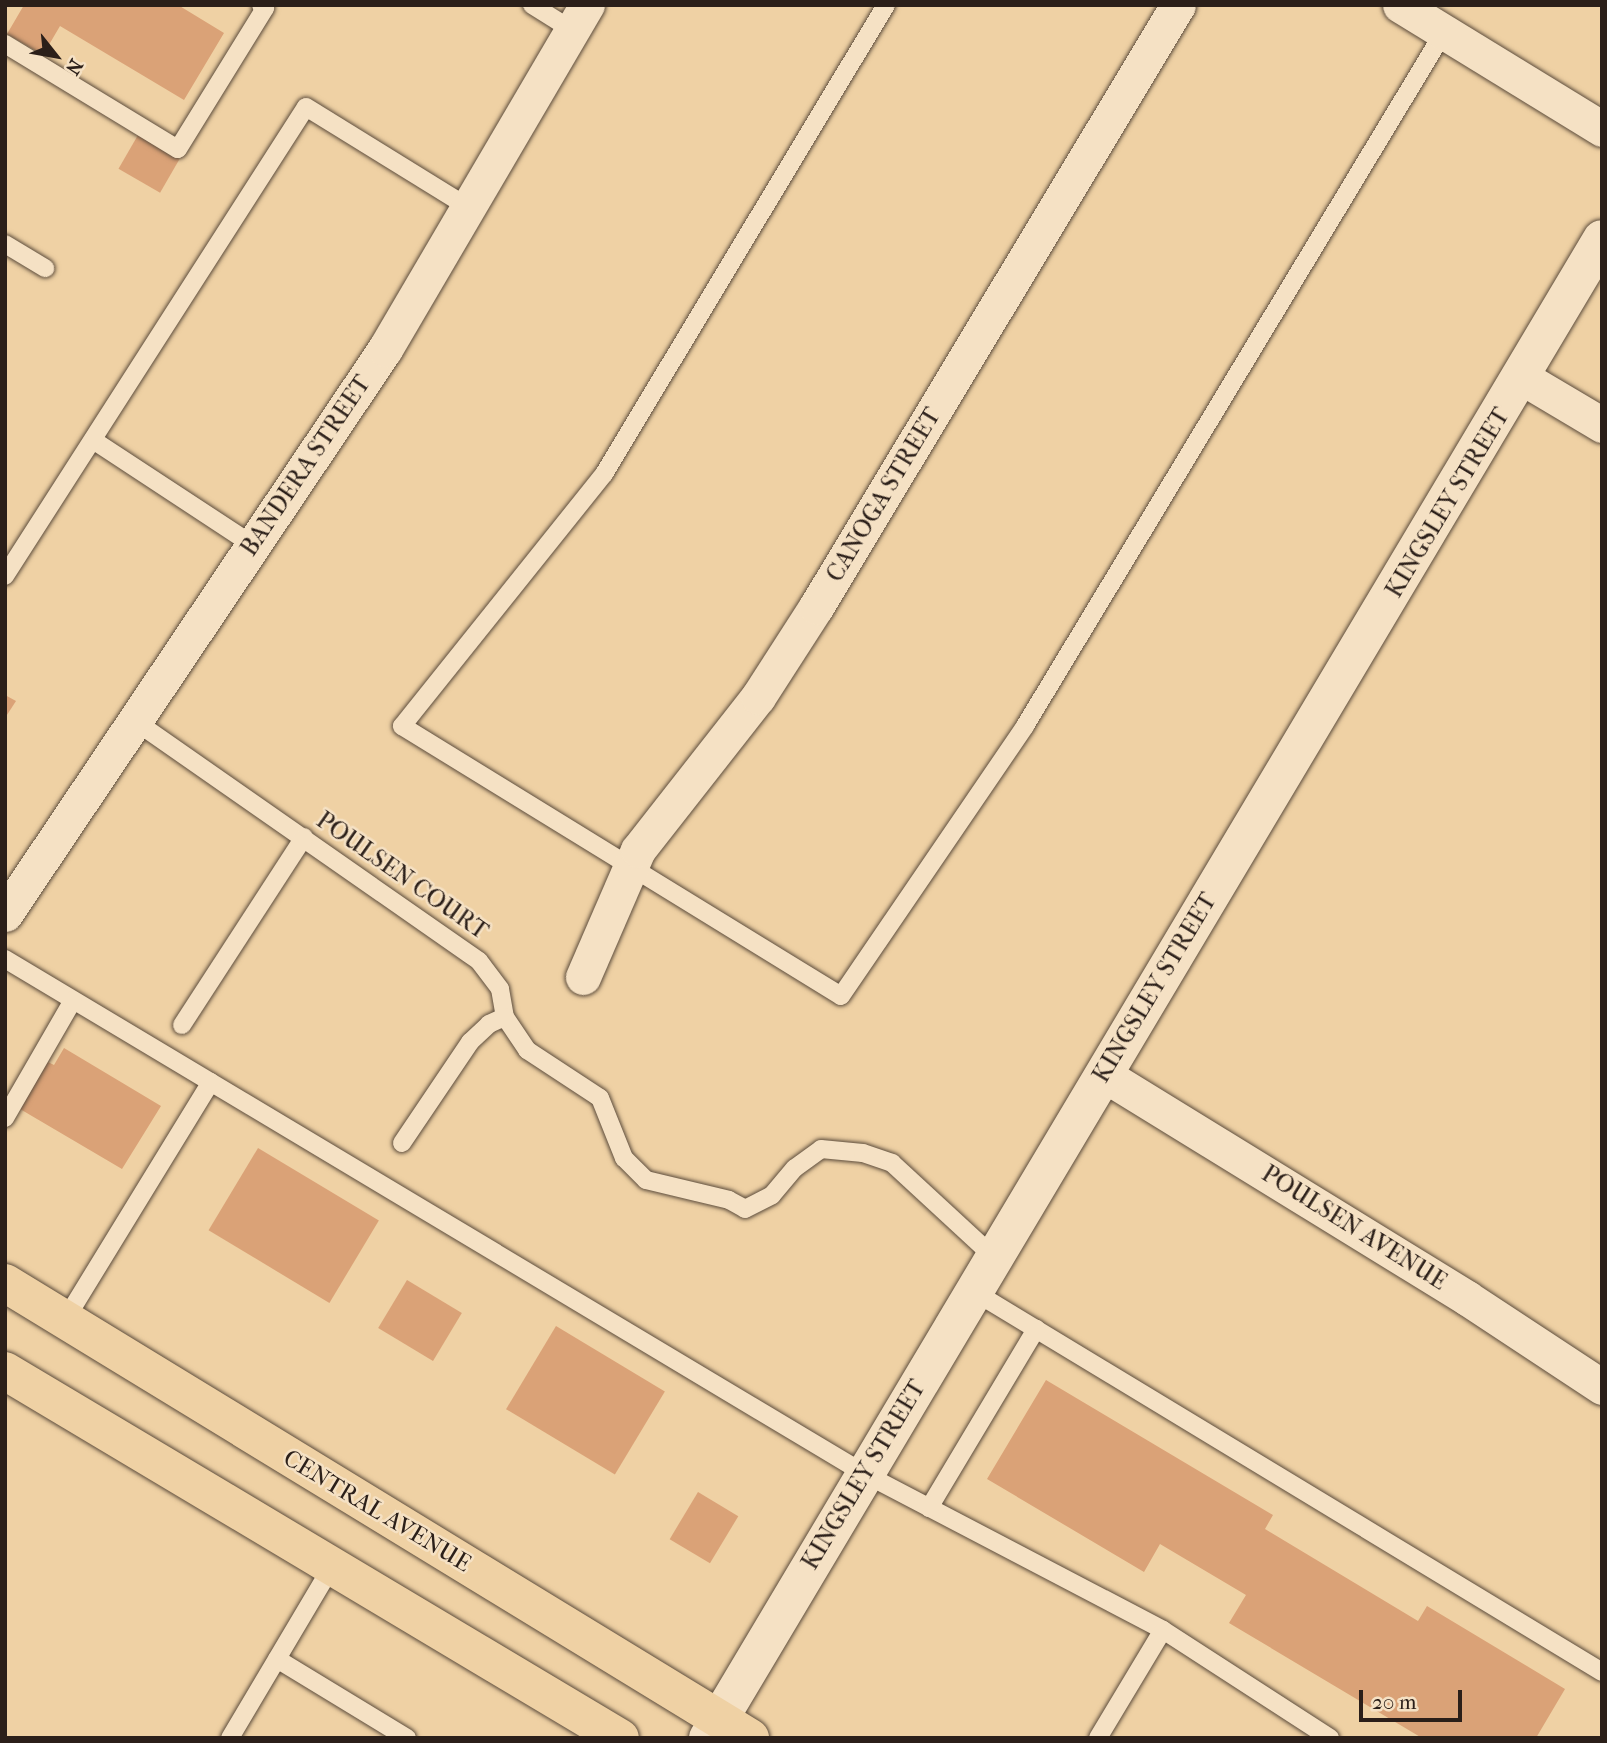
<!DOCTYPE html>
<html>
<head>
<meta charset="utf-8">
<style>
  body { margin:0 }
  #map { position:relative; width:1607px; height:1743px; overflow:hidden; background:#efd1a4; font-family:"IM FELL French Canon",serif }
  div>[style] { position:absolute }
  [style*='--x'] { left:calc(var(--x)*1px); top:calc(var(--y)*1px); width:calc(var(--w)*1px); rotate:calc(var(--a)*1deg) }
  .building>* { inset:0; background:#daa277; transform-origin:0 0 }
  .roads { filter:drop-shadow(0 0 2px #5c4c3c) drop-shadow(0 0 2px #5c4c3c) }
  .lane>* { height:18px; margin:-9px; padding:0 9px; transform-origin:9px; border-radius:9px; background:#f5e1c4 }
  .street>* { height:35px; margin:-17.5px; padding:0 17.5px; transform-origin:17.5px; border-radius:17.5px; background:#f5e1c4 }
  .secondary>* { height:38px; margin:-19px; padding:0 19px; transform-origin:19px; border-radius:19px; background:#f5e1c4 }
  .primary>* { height:38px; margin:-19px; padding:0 19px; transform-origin:19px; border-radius:19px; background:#efd1a4 }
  span { translate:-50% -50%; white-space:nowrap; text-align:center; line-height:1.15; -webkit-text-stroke:5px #f5e1c4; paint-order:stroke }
  .street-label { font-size:24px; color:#2b1f19 }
  .frame { position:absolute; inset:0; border:7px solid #2b1f19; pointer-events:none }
  .north { position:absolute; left:21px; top:21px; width:70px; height:70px; -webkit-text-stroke:5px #f5e1c4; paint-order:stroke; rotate:121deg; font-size:19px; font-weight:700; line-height:28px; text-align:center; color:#2b1f19 }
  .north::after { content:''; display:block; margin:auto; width:24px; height:32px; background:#2b1f19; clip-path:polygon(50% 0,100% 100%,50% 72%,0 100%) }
  .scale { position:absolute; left:1359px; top:1690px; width:103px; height:32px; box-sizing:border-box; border:4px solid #2b1f19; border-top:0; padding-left:9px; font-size:21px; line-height:24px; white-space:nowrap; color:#2b1f19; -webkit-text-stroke:5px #f5e1c4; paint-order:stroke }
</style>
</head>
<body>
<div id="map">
  <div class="building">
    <div style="clip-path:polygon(24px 5px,178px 5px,224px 33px,184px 100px,60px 26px,43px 55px,7px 34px)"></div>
    <div style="left:138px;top:135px;width:48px;height:39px;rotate:30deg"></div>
    <div style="clip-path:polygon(5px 695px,16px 701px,5px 718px)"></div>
    <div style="clip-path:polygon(64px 1048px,161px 1106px,122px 1169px,20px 1109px,48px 1062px,54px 1065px)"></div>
    <div style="left:258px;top:1148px;width:141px;height:96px;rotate:31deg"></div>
    <div style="left:407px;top:1280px;width:64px;height:56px;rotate:31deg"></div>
    <div style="left:556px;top:1326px;width:127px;height:97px;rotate:31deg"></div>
    <div style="clip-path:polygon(1046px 1380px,1273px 1515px,1265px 1529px,1418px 1621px,1427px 1606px,1565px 1689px,1536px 1738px,1422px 1738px,1229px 1623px,1246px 1595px,1160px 1544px,1144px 1572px,987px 1479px)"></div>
    <div style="left:698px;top:1492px;width:47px;height:55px;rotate:31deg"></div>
  </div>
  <div class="roads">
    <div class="lane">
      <div style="--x:532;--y:5;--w:47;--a:32"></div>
      <div style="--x:886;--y:5;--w:547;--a:121.02"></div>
      <div style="--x:604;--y:474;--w:323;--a:128.7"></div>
      <div style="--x:402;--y:726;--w:515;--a:31.59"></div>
      <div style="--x:841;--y:996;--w:327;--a:-55.7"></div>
      <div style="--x:1025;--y:726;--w:811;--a:-58.88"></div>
      <div style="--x:5;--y:44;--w:202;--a:31.3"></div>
      <div style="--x:178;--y:149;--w:166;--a:-58.3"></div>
      <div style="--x:265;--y:8;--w:5;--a:-143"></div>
      <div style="--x:5;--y:244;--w:47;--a:31"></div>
      <div style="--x:93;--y:440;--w:191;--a:33.3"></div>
      <div style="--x:5;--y:576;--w:557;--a:-57.31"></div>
      <div style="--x:306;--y:107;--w:190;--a:31.7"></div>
      <div style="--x:135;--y:721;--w:419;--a:34.9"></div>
      <div style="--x:479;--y:961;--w:35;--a:53"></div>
      <div style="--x:500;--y:989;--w:28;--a:80"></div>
      <div style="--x:505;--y:1017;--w:40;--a:56"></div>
      <div style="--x:527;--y:1050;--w:87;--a:33.3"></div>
      <div style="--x:600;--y:1098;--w:65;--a:68.2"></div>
      <div style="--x:624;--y:1158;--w:31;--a:45"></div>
      <div style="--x:646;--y:1180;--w:85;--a:13.5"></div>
      <div style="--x:729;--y:1200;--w:18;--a:29"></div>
      <div style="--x:745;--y:1209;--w:30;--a:-27"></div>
      <div style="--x:772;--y:1195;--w:35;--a:-50"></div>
      <div style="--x:795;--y:1168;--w:32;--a:-36"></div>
      <div style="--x:821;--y:1149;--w:42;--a:5.4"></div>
      <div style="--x:863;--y:1153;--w:31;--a:19"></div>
      <div style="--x:892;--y:1163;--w:139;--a:42.7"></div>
      <div style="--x:5;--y:959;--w:1002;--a:30.91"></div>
      <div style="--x:865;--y:1474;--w:336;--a:27.6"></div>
      <div style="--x:182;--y:1025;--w:224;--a:-57"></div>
      <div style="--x:5;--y:1118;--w:136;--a:-60"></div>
      <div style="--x:402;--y:1143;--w:122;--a:-56"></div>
      <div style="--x:470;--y:1042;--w:26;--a:-43"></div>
      <div style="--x:489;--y:1024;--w:17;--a:-24"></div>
      <div style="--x:973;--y:1291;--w:735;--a:31.2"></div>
      <div style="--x:65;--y:1320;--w:279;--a:-58.5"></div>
      <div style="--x:929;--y:1508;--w:209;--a:-59.1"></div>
      <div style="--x:277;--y:1659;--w:152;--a:31.3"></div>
      <div style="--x:230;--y:1738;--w:200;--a:-59.3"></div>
      <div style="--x:1098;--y:1738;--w:126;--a:-59"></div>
      <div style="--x:1163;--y:1630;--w:199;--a:32.9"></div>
    </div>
    <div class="street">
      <div style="--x:1400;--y:5;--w:237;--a:31.5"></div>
      <div style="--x:1523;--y:378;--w:92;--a:30.7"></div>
      <div style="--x:5;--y:914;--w:681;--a:-56.08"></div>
      <div style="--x:385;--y:349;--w:399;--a:-59.6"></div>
      <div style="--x:583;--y:977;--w:138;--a:-66.6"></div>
      <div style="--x:638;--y:850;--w:194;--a:-51.9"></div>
      <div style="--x:758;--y:697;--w:107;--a:-57.2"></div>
      <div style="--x:816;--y:607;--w:702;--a:-58.98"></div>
      <div style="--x:1103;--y:1074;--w:427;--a:31.6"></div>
      <div style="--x:1467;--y:1298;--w:162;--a:33.4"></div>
    </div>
    <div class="secondary">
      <div style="--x:708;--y:1738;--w:1745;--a:-59.19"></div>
    </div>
    <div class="primary">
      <div style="--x:5;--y:1283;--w:873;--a:31.41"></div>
      <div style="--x:5;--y:1371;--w:716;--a:30.83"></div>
    </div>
  </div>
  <div class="street-label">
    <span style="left:306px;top:466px;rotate:-56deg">BANDERA STREET</span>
    <span style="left:884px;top:495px;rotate:-59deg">CANOGA STREET</span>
    <span style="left:1448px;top:503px;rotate:-59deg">KINGSLEY STREET</span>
    <span style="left:402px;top:876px;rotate:35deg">POULSEN COURT</span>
    <span style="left:1155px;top:988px;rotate:-59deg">KINGSLEY STREET</span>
    <span style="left:1354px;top:1228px;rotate:32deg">POULSEN AVENUE</span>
    <span style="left:864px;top:1475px;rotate:-59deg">KINGSLEY STREET</span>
    <span style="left:377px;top:1511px;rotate:31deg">CENTRAL AVENUE</span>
  </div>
  <div class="frame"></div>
  <div class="north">N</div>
  <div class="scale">20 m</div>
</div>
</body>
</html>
